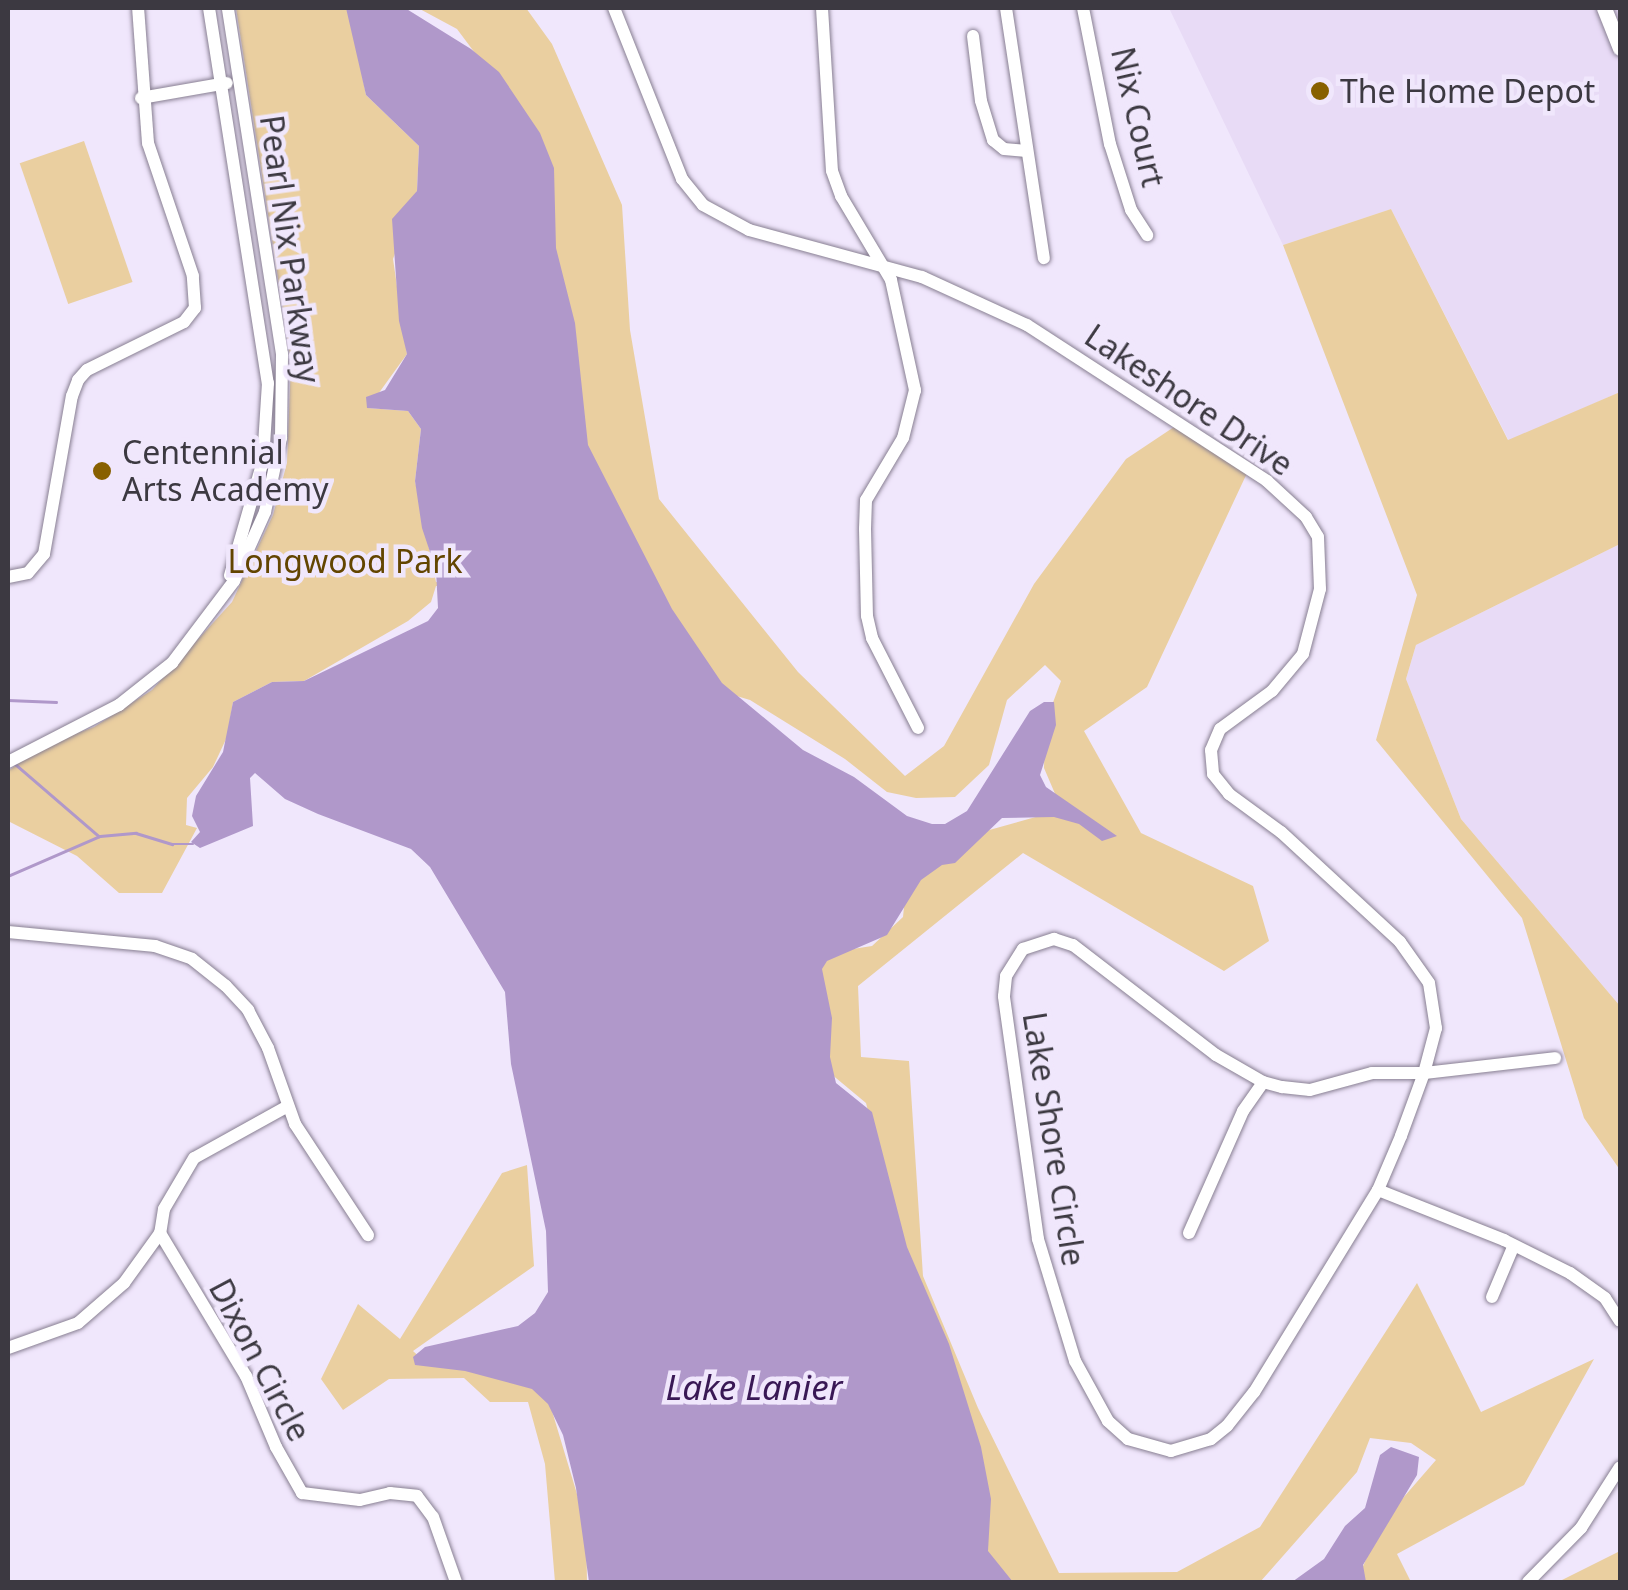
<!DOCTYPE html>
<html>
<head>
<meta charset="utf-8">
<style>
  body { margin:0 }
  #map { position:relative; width:1628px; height:1590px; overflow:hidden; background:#f0e7fc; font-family:"Noto Sans",sans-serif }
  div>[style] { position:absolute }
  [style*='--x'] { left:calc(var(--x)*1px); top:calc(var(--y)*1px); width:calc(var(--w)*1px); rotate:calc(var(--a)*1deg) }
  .built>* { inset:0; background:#e8dbf6 }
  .green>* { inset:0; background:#eacfa0; transform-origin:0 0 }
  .water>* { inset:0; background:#b098ca }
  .stream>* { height:2.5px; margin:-1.25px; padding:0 1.25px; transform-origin:1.25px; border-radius:1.25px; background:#b098ca }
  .roads { filter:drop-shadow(0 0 2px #887f92) drop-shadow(0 0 2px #887f92) }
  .minor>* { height:12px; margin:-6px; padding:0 6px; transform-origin:6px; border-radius:6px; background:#fff }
  .major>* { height:15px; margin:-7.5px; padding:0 7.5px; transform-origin:7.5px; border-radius:7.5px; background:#fff }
  .dots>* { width:28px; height:28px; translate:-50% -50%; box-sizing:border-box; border:5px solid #f0e7fc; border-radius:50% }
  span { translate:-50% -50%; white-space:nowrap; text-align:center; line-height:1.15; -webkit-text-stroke:9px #f0e7fc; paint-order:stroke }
  .poi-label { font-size:32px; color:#3c3941 }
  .left { translate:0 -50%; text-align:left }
  .street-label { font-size:32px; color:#3c3941 }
  .park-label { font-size:32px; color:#634500 }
  .water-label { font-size:35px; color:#391855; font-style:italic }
  .frame { position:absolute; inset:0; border:10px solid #3c3941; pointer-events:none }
</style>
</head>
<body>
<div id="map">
  <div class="built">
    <div style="clip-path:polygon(1169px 8px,1620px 8px,1620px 392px,1509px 441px,1391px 209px,1283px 245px)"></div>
    <div style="clip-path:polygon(1620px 544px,1620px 1006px,1461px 819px,1406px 679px,1416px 645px)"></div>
  </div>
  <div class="green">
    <div style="clip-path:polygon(236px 8px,349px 8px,366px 95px,419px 146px,417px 191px,393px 259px,407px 354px,368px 408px,408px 411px,421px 429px,415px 481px,436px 582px,463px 585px,436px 586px,431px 602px,408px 621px,304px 681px,272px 682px,233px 702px,227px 737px,213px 767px,187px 798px,186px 825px,197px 828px,162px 893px,119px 893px,77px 856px,8px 821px,8px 771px,42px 746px,94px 727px,152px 690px,232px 602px,273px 515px,287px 463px,291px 362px)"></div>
    <div style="clip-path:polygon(418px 8px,526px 8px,552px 44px,622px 205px,630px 330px,659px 499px,798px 672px,905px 776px,944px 746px,1034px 584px,1126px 459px,1174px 427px,1248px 471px,1147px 687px,1084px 731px,1141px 833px,1253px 886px,1269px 941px,1224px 971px,1023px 853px,858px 986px,861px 1057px,909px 1061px,923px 1276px,978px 1408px,1059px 1573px,1177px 1572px,1260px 1527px,1417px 1283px,1481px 1412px,1594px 1359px,1524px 1485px,1397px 1554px,1411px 1582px,1364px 1582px,1360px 1573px,1383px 1521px,1436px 1460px,1411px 1443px,1370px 1438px,1357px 1472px,1260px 1582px,1000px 1582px,982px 1560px,866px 1103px,830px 1073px,814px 955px,872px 946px,903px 917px,908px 868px,975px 834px,1050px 813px,1059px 803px,1044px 768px,1045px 724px,1061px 681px,1045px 665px,1007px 700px,989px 765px,955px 797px,916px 798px,887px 792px,845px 759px,750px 700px,703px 686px,604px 509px,570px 401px,517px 109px,457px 29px)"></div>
    <div style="left:84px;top:141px;width:149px;height:68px;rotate:71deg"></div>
    <div style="clip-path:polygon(1391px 209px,1508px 440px,1620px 392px,1620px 544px,1416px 645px,1406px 679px,1461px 819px,1620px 1006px,1620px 1170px,1584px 1118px,1522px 918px,1376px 740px,1417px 595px,1283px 245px)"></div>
    <div style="clip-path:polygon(527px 1165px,534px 1266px,413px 1351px,427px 1364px,525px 1378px,549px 1401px,586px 1524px,587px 1582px,555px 1582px,545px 1464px,528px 1402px,490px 1402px,464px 1378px,389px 1379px,343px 1410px,321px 1379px,358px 1304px,400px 1339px,502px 1173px)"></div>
    <div style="clip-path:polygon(1620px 1551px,1620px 1582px,1558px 1582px)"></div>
  </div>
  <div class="water">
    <div style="clip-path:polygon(346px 8px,405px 8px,471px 49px,499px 72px,540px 133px,554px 168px,556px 248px,575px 323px,588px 445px,672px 609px,722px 683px,803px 750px,854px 777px,907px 816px,932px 824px,945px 824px,967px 811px,1030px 711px,1044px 702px,1054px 702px,1056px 725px,1040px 775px,1046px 787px,1117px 836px,1102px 841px,1079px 824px,1054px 817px,1002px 818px,955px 863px,942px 865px,921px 880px,887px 935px,827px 961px,822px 969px,832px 1018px,830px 1057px,836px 1083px,872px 1112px,907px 1247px,949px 1344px,981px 1447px,991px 1499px,988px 1551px,1013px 1582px,589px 1582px,576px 1488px,563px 1435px,548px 1404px,532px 1389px,465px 1371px,415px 1365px,413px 1357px,425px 1347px,518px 1326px,535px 1313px,548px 1292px,546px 1231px,511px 1064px,505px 992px,430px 867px,411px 849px,318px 814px,285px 799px,255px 773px,250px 778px,253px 826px,200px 848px,191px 842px,200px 832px,192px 816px,196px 796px,223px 752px,233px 702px,272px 682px,304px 681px,428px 621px,438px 608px,436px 570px,422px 528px,415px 481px,421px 429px,408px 411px,367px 408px,366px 397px,385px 390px,407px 354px,399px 321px,392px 219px,417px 191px,419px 146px,366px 95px)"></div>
    <div style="clip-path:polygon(1391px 1447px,1419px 1457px,1417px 1475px,1363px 1565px,1366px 1582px,1292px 1582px,1324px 1559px,1345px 1526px,1365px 1508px,1380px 1455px)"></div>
  </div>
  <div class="stream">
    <div style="--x:8;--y:700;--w:48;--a:2.4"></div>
    <div style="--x:14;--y:763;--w:112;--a:40.7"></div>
    <div style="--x:8;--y:876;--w:100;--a:-23.5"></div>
    <div style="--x:100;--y:836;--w:36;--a:-5"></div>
    <div style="--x:136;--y:833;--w:38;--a:17"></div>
    <div style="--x:172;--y:844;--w:21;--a:0"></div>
  </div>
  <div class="roads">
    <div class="minor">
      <div style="--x:209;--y:8;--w:380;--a:81.1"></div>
      <div style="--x:268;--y:383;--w:78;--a:93.7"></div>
      <div style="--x:263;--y:461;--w:119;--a:106.1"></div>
      <div style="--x:614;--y:8;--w:184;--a:68.3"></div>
      <div style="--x:682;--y:179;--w:33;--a:51"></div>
      <div style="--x:703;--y:205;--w:52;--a:28.5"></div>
      <div style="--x:749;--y:230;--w:179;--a:15.2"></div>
      <div style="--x:922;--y:277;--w:115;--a:24.6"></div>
      <div style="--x:1027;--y:325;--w:286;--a:33"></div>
      <div style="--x:1267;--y:481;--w:53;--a:42.7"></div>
      <div style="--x:1306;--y:517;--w:23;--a:59"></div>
      <div style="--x:1318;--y:537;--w:52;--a:87.8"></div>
      <div style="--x:1320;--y:589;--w:67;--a:104.7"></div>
      <div style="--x:1303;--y:654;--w:48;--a:130"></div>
      <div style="--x:1272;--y:691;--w:64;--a:143.8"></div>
      <div style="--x:1220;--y:729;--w:23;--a:113"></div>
      <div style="--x:1211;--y:750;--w:24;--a:85"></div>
      <div style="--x:1213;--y:774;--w:26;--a:51"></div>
      <div style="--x:1229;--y:794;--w:64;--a:36.2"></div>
      <div style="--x:1281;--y:832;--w:162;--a:42.7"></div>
      <div style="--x:1400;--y:942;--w:50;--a:54.7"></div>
      <div style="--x:1429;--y:983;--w:46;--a:81.2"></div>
      <div style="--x:1436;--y:1028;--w:47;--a:104.9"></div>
      <div style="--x:1424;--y:1073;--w:67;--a:110.1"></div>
      <div style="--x:1401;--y:1136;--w:59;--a:113.1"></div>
      <div style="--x:1378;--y:1190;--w:237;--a:121.5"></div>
      <div style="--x:1254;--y:1392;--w:43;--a:128.5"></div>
      <div style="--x:1227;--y:1426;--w:21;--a:141"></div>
      <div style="--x:1211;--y:1439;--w:42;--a:163.3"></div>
      <div style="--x:1171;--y:1451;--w:45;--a:-164.4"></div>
      <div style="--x:1128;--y:1439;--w:27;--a:-138"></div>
      <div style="--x:1108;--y:1421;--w:68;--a:-118.8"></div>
      <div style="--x:1075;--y:1361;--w:127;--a:-106.9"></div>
      <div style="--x:1038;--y:1239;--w:245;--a:-98"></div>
      <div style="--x:1004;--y:996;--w:20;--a:-84"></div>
      <div style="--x:1006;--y:976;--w:32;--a:-58"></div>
      <div style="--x:1023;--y:949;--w:33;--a:-18"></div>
      <div style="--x:1054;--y:939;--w:20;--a:18"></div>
      <div style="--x:1073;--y:945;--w:180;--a:37.6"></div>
      <div style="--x:1216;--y:1055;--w:54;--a:29.9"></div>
      <div style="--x:1263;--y:1082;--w:20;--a:15"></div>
      <div style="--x:1282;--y:1087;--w:28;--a:6"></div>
      <div style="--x:1310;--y:1090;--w:64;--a:-15.3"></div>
      <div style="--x:1372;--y:1073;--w:52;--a:0"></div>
      <div style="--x:1424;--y:1073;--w:132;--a:-6.5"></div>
      <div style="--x:822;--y:8;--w:163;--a:86.5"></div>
      <div style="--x:832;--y:171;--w:27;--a:70"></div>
      <div style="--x:841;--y:196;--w:98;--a:59.2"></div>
      <div style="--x:891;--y:280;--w:113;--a:77.7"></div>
      <div style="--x:915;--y:390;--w:49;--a:104"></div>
      <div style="--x:903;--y:438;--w:72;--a:120.8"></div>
      <div style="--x:866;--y:500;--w:29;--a:92"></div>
      <div style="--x:865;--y:529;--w:87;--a:88.7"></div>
      <div style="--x:867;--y:616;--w:23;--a:77"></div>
      <div style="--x:872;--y:638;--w:101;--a:62.9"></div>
      <div style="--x:1006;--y:8;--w:253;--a:81.4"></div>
      <div style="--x:1083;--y:8;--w:139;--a:78.8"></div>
      <div style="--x:1110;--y:144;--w:69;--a:72.3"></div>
      <div style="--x:1131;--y:210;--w:30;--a:57"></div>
      <div style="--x:973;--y:36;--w:65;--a:83"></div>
      <div style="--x:981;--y:101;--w:41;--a:72.9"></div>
      <div style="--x:993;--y:140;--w:14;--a:39"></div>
      <div style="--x:1004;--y:149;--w:23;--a:5"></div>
      <div style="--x:141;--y:98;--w:87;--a:-9.9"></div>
      <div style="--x:8;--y:577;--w:20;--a:-11"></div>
      <div style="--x:28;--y:573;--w:25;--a:-50"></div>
      <div style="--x:44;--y:554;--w:160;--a:-80"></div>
      <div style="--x:72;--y:396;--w:17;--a:-69"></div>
      <div style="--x:78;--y:380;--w:13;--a:-48"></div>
      <div style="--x:87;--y:370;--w:108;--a:-26.3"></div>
      <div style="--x:184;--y:322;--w:18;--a:-52"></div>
      <div style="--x:195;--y:308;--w:32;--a:-94"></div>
      <div style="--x:193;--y:276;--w:140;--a:-108.7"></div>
      <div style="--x:148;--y:143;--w:135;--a:-94.2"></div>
      <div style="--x:8;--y:762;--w:125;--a:-27.2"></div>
      <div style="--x:119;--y:705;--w:68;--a:-38.4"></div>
      <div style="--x:172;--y:663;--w:103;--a:-52.9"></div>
      <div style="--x:234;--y:581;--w:76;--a:-65.8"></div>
      <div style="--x:265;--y:512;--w:76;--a:-77.8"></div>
      <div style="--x:281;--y:438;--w:84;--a:-89.3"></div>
      <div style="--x:282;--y:354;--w:350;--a:-98.9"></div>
      <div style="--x:8;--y:932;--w:148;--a:5.4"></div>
      <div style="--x:155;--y:946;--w:39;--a:19"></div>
      <div style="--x:192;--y:959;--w:43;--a:38.5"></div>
      <div style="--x:226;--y:986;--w:33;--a:47"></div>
      <div style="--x:248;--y:1010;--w:43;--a:62.2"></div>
      <div style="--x:268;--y:1048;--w:81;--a:70.4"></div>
      <div style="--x:295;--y:1124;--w:133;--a:56.7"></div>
      <div style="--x:288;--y:1106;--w:107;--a:151"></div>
      <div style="--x:194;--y:1158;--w:59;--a:120.5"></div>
      <div style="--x:164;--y:1209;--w:24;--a:99"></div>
      <div style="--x:160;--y:1233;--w:167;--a:59"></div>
      <div style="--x:246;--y:1376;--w:77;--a:67.1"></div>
      <div style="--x:276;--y:1447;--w:53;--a:60.5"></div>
      <div style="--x:302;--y:1493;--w:58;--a:6.9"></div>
      <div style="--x:360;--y:1500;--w:31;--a:-13"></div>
      <div style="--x:390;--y:1493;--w:27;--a:6"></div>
      <div style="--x:417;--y:1496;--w:26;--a:53"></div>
      <div style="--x:433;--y:1517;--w:69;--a:70.5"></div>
      <div style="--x:1378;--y:1190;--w:136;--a:21.6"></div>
      <div style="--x:1504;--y:1240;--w:74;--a:26.6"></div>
      <div style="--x:1570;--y:1273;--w:43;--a:35.5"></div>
      <div style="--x:1605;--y:1298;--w:27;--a:57"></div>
      <div style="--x:1189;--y:1233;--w:133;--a:-66.1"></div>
      <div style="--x:1243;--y:1111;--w:35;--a:-55"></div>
      <div style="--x:1492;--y:1297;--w:56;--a:-67.1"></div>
      <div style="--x:8;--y:1348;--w:74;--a:-19.7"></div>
      <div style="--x:78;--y:1323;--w:61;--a:-41"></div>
      <div style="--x:124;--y:1283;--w:62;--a:-54.2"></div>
      <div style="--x:1528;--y:1582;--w:76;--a:-45.5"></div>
      <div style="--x:1581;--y:1528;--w:72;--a:-57.4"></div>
    </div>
    <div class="major">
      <div style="--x:1604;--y:8;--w:43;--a:68.2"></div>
    </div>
  </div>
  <div class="dots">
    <div style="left:1320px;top:91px;background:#886000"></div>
    <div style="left:102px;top:471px;background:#886000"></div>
  </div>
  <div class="poi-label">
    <span class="left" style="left:1340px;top:91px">The Home Depot</span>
    <span class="left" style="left:122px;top:471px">Centennial<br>Arts Academy</span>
  </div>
  <div class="street-label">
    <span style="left:1138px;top:117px;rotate:77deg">Nix Court</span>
    <span style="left:290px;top:249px;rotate:82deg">Pearl Nix Parkway</span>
    <span style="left:1189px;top:400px;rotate:34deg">Lakeshore Drive</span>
    <span style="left:1054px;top:1139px;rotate:81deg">Lake Shore Circle</span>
    <span style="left:260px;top:1360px;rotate:62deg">Dixon Circle</span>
  </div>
  <div class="park-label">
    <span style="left:345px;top:561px">Longwood Park</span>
  </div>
  <div class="water-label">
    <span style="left:754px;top:1387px">Lake Lanier</span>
  </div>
  <div class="frame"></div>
</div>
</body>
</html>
